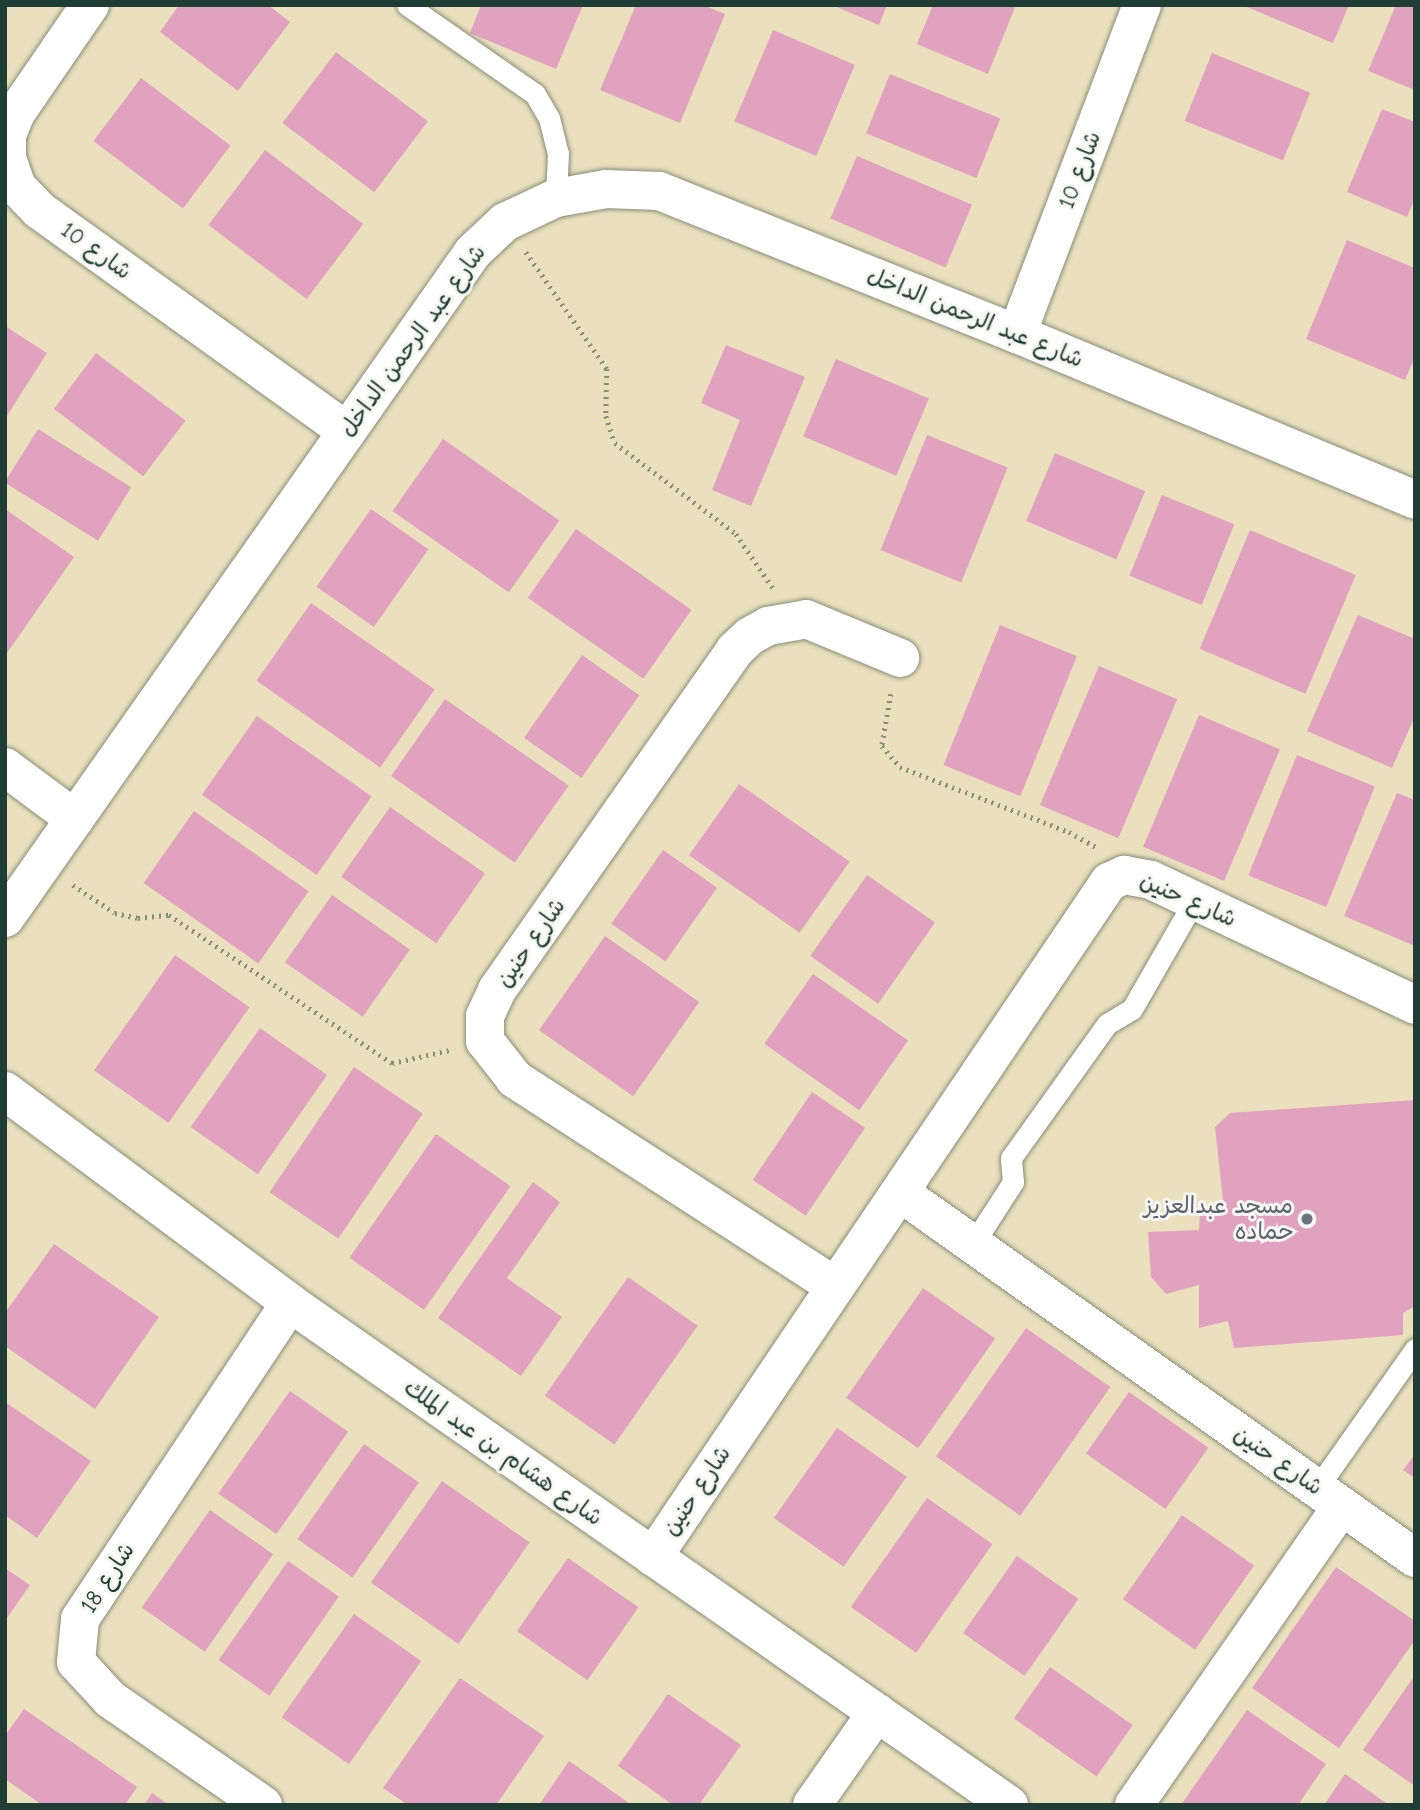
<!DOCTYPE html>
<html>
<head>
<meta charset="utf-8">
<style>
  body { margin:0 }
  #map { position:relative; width:1420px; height:1810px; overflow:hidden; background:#ebe0be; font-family:"Comic Neue","Playpen Sans Arabic",sans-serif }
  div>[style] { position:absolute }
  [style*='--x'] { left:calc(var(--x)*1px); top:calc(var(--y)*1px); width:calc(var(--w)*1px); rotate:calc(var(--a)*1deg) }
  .building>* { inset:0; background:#e0a2be; transform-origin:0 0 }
  .path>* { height:4.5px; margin-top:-2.25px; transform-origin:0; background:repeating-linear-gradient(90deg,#858e79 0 2px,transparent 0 7px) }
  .roads { filter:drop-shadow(0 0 2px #858e79) drop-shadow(0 0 2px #858e79) }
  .lane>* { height:21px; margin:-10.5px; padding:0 10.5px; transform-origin:10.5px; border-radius:10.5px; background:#fff }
  .street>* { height:38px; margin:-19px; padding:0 19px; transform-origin:19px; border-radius:19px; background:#fff }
  .dots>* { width:19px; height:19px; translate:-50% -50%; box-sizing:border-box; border:4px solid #f6f6f2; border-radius:50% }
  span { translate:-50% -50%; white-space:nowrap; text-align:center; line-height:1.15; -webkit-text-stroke:6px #f6f6f2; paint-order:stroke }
  .street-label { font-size:23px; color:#1f3d34 }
  .worship-label { font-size:23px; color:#5b616d }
  .right { translate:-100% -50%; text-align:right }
  .frame { position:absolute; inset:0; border:7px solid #1f3d34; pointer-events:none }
</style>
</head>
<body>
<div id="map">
  <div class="building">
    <div style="clip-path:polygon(179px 5px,268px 5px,290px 22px,238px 91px,160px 32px)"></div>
    <div style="clip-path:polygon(481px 5px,583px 5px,556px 69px,470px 33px)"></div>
    <div style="clip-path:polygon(636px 5px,703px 5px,725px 14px,680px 123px,600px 90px)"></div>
    <div style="clip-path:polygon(832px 5px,887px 5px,879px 25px)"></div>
    <div style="clip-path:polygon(933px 5px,1016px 5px,988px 74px,917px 44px)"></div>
    <div style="clip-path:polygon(1242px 5px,1349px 5px,1333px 43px)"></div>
    <div style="clip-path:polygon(1396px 5px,1415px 5px,1415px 90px,1368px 71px)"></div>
    <div style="left:773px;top:30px;width:89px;height:99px;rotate:23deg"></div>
    <div style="left:336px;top:52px;width:115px;height:89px;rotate:37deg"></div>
    <div style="left:1212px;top:53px;width:106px;height:73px;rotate:22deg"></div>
    <div style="left:890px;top:74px;width:119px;height:64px;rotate:22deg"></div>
    <div style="left:141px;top:78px;width:112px;height:79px;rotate:37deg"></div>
    <div style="clip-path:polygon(1382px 109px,1415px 122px,1415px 198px,1407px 217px,1347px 192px)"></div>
    <div style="left:265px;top:150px;width:123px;height:94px;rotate:37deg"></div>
    <div style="left:857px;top:156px;width:125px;height:68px;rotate:23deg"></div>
    <div style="clip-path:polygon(1347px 240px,1415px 268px,1415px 357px,1405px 380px,1306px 339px)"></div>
    <div style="clip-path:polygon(5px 326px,47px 353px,5px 419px)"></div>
    <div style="clip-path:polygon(726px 345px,805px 377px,751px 506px,712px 490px,740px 420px,701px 403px)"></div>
    <div style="left:96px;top:353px;width:112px;height:70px;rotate:37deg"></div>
    <div style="left:836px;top:359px;width:101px;height:84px;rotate:23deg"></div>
    <div style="left:38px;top:429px;width:110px;height:63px;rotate:32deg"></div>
    <div style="left:927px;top:435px;width:87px;height:124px;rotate:22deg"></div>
    <div style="left:443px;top:439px;width:142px;height:88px;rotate:35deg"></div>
    <div style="left:1055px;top:453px;width:98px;height:74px;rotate:23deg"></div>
    <div style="left:1162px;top:495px;width:78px;height:87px;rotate:22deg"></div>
    <div style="clip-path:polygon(5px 509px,74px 557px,5px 656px)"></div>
    <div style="left:371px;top:509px;width:70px;height:95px;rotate:35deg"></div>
    <div style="left:576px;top:529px;width:141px;height:84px;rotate:35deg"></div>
    <div style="left:1250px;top:530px;width:115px;height:129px;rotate:23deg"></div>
    <div style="left:311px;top:603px;width:151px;height:95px;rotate:35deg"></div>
    <div style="clip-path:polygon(1358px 615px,1415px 639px,1415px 716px,1392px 768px,1307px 731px)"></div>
    <div style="left:1000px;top:625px;width:83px;height:151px;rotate:22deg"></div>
    <div style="left:582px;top:655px;width:70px;height:101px;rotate:35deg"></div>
    <div style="left:1099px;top:666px;width:85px;height:151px;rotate:23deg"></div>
    <div style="left:445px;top:699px;width:151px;height:94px;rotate:35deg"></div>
    <div style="left:1199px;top:715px;width:88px;height:143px;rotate:23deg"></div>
    <div style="left:257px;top:716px;width:140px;height:96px;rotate:35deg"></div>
    <div style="left:1297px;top:755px;width:84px;height:130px;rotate:22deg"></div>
    <div style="left:739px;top:784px;width:135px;height:87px;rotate:35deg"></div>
    <div style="clip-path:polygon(1397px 793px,1415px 800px,1415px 946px,1344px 916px)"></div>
    <div style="left:390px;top:807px;width:116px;height:85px;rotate:35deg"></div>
    <div style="left:194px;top:811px;width:140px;height:88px;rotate:35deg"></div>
    <div style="left:663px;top:850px;width:66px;height:90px;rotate:35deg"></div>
    <div style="left:867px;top:875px;width:83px;height:99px;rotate:35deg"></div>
    <div style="left:332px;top:895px;width:95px;height:82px;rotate:35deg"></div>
    <div style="left:605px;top:936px;width:115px;height:115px;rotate:35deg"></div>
    <div style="left:175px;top:955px;width:91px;height:141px;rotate:35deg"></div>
    <div style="left:813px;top:974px;width:116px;height:85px;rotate:35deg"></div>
    <div style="left:260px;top:1028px;width:82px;height:121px;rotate:35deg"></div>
    <div style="left:354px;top:1067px;width:83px;height:151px;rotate:34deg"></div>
    <div style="left:812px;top:1092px;width:64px;height:106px;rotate:34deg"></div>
    <div style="clip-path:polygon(1415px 1100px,1415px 1306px,1403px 1313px,1403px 1335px,1234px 1348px,1228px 1321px,1199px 1328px,1199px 1285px,1166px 1294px,1151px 1277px,1148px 1232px,1199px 1230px,1200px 1208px,1224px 1209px,1215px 1127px,1230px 1113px)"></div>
    <div style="left:436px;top:1134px;width:91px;height:151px;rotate:35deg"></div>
    <div style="clip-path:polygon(533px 1182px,560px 1202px,507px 1278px,562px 1317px,521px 1376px,438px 1318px)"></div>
    <div style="clip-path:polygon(54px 1244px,159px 1317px,95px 1409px,5px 1346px,5px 1313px)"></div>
    <div style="left:628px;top:1277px;width:85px;height:145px;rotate:35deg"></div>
    <div style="left:923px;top:1288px;width:88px;height:134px;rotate:35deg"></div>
    <div style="left:1026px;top:1328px;width:103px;height:157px;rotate:35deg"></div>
    <div style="left:290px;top:1391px;width:71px;height:125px;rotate:35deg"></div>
    <div style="left:1129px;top:1392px;width:97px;height:75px;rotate:35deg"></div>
    <div style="clip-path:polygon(5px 1402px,91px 1461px,37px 1538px,5px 1515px)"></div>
    <div style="left:837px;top:1428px;width:85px;height:110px;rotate:35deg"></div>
    <div style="left:364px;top:1444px;width:67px;height:116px;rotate:35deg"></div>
    <div style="clip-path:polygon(1415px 1454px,1415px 1478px,1403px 1470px)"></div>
    <div style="left:442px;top:1481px;width:107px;height:124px;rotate:35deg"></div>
    <div style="left:927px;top:1498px;width:80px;height:133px;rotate:35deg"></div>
    <div style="left:210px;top:1510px;width:77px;height:119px;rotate:35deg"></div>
    <div style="left:1182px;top:1515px;width:88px;height:103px;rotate:35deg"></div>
    <div style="left:1017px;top:1556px;width:75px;height:94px;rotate:35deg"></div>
    <div style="left:568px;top:1558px;width:86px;height:89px;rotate:35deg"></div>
    <div style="left:288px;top:1561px;width:62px;height:121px;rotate:35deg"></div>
    <div style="clip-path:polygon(1336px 1567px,1415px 1621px,1415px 1640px,1339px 1748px,1252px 1688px)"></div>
    <div style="clip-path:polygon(5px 1568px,30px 1585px,5px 1621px)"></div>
    <div style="left:354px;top:1614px;width:82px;height:126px;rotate:35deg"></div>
    <div style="left:1050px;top:1667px;width:101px;height:63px;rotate:35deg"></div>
    <div style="clip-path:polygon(1415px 1675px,1415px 1786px,1363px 1750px)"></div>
    <div style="clip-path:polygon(460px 1678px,544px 1736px,496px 1805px,408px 1805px,383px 1788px)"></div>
    <div style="clip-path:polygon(668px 1694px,741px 1745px,699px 1805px,673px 1805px,618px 1766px)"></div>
    <div style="clip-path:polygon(24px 1709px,137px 1787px,125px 1805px,42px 1805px,5px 1779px,5px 1736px)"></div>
    <div style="clip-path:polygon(1247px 1710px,1326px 1764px,1298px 1805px,1181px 1805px)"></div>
    <div style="clip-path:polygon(569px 1761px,632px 1805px,539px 1805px)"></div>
    <div style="clip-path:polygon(1345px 1774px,1389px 1805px,1324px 1805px)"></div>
    <div style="clip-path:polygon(152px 1793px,169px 1805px,144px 1805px)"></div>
  </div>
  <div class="path">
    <div style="--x:526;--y:252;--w:142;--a:55.3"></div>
    <div style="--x:607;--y:369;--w:47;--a:91.2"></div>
    <div style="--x:606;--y:416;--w:28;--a:72"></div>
    <div style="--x:615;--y:443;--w:151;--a:36.9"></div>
    <div style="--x:736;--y:534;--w:65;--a:55.6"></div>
    <div style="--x:891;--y:694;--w:53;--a:99.8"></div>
    <div style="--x:882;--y:746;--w:28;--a:49"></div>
    <div style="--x:900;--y:767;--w:181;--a:21"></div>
    <div style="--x:1069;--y:832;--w:31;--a:29"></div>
    <div style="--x:73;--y:885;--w:50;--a:33.7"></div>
    <div style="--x:115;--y:913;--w:24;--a:12"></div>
    <div style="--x:138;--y:918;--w:31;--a:-6"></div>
    <div style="--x:169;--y:915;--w:268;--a:33.6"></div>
    <div style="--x:392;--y:1063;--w:59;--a:-12.6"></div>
  </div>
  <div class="roads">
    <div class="lane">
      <div style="--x:407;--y:5;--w:156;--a:34.8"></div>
      <div style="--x:535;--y:94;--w:28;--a:60"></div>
      <div style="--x:549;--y:118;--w:36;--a:76"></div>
      <div style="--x:558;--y:153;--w:45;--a:92.5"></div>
      <div style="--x:973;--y:1244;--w:74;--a:-57.2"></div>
      <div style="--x:1013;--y:1182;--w:24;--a:-95"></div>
      <div style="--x:1011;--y:1158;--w:165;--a:-54.4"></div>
      <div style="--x:1107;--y:1024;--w:29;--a:-31"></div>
      <div style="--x:1132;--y:1009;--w:125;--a:-60.1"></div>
      <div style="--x:1317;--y:1488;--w:170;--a:-54.8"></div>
    </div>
    <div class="street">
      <div style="--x:90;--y:5;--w:131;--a:124.4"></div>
      <div style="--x:16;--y:113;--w:24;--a:112"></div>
      <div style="--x:7;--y:135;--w:23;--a:90"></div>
      <div style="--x:7;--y:158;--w:31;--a:71"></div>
      <div style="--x:17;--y:187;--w:32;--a:46"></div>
      <div style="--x:39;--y:210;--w:379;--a:35.7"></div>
      <div style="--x:1017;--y:334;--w:352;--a:-69.2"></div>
      <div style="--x:5;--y:767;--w:87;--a:36.6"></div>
      <div style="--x:5;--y:918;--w:814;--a:-54.9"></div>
      <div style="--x:473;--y:252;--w:44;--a:-43.2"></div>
      <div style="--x:505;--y:222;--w:56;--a:-25.2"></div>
      <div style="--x:556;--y:198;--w:51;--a:-10.2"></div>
      <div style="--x:606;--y:189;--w:53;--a:2.2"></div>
      <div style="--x:659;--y:191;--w:386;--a:21.8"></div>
      <div style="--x:1017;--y:334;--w:431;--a:22.6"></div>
      <div style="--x:5;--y:1091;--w:355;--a:36.6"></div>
      <div style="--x:290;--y:1303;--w:877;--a:34.92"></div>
      <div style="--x:902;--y:1194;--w:629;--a:35.36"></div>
      <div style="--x:833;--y:1285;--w:379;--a:-147.1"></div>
      <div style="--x:515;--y:1079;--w:48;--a:-128.3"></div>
      <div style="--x:485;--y:1041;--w:25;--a:-90"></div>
      <div style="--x:485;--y:1016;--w:29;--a:-65"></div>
      <div style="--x:497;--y:990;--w:415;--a:-55"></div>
      <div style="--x:735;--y:650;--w:21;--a:-43"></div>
      <div style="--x:750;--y:636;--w:21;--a:-29"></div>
      <div style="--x:768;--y:626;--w:39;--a:-10"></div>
      <div style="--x:806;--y:619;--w:102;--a:22.5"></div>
      <div style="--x:653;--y:1557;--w:815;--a:-55.96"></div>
      <div style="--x:1109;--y:882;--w:17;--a:-25"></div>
      <div style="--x:1124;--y:875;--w:27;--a:10"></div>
      <div style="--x:1151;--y:880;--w:292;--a:25.3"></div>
      <div style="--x:263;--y:1805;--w:186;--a:-145.3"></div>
      <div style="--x:110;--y:1699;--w:50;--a:-132.6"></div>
      <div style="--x:76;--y:1662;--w:43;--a:-84.7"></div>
      <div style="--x:80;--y:1619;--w:379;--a:-56.4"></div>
      <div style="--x:812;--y:1805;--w:113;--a:-55"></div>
      <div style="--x:1134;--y:1805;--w:364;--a:-55.2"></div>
    </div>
  </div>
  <div class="dots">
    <div style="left:1307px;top:1219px;background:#6b7280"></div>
  </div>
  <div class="street-label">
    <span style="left:1080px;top:170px;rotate:-69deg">شارع 10</span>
    <span style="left:96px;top:251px;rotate:36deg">شارع 10</span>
    <span style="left:975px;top:318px;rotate:22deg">شارع عبد الرحمن الداخل</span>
    <span style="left:413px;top:341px;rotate:-54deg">شارع عبد الرحمن الداخل</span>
    <span style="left:1188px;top:900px;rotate:24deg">شارع حنين</span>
    <span style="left:531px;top:943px;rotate:-55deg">شارع حنين</span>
    <span style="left:503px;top:1453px;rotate:35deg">شارع هشام بن عبد الملك</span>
    <span style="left:1278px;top:1461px;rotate:35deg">شارع حنين</span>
    <span style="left:697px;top:1491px;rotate:-56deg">شارع حنين</span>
    <span style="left:108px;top:1578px;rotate:-57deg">شارع 18</span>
  </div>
  <div class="worship-label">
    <span class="right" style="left:1293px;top:1219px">مسجد عبدالعزيز<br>حماده</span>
  </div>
  <div class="frame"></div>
</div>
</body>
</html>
